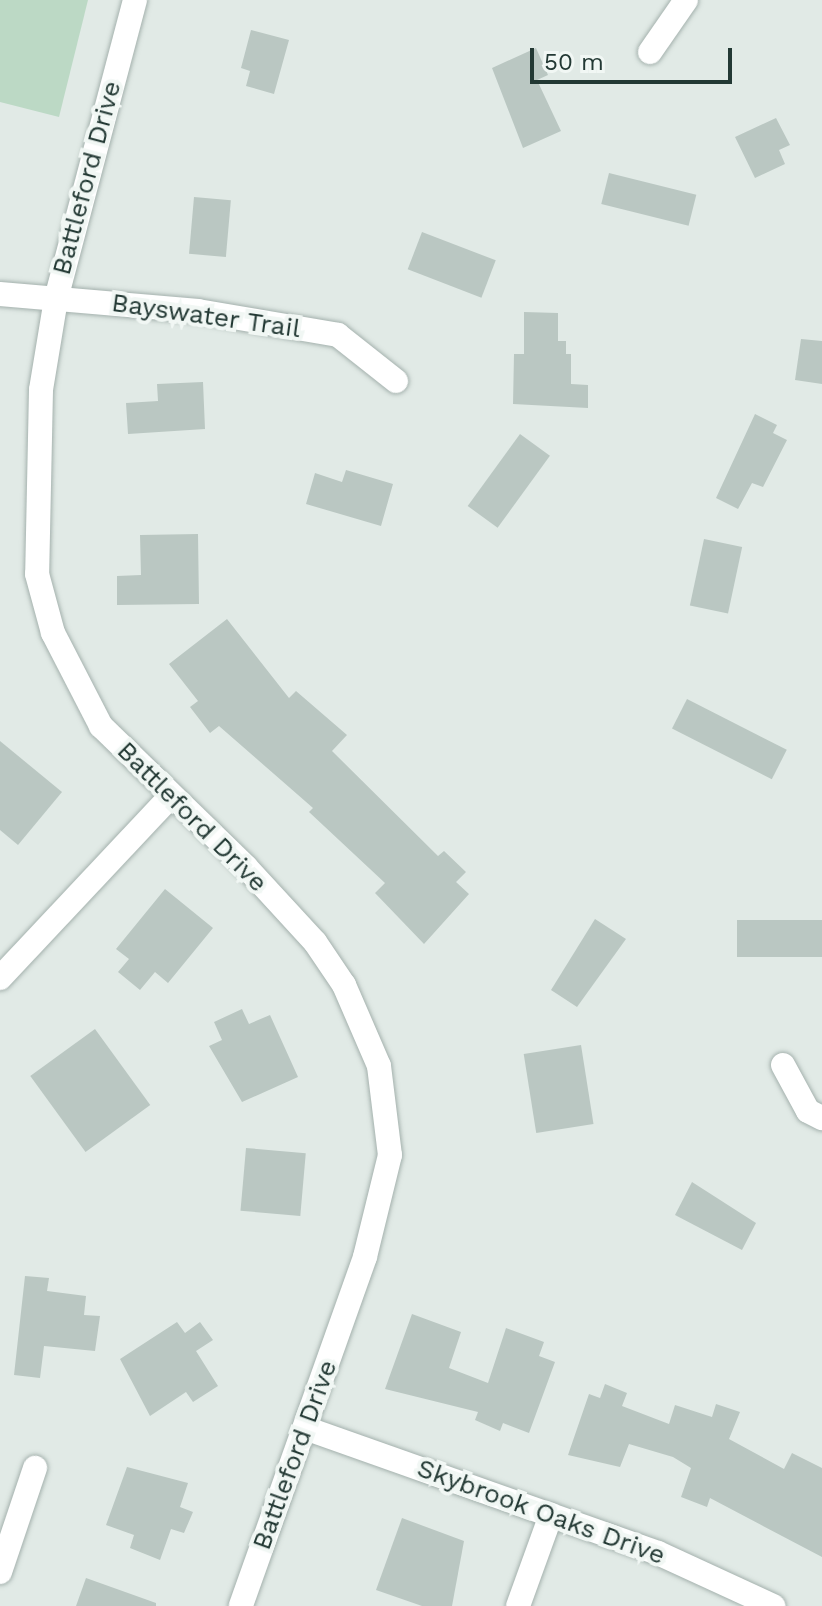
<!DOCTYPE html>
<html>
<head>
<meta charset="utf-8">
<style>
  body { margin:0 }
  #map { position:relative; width:822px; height:1606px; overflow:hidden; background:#e1eae6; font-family:"Work Sans",sans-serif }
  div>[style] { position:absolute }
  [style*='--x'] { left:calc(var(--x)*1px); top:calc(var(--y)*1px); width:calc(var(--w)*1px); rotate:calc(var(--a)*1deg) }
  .green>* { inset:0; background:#bcd9c5 }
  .building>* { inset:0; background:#bac7c2; transform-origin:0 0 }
  .roads { filter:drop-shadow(0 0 2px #a4b1ad) drop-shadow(0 0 2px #a4b1ad) }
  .street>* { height:24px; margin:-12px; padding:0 12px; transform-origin:12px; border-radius:12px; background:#fff }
  .secondary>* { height:24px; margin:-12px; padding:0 12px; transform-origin:12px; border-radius:12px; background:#fff }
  span { translate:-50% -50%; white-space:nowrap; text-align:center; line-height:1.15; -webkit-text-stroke:8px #f1f7f4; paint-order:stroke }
  .street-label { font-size:26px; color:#233934 }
  .scale { position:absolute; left:530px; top:48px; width:202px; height:36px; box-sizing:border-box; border:4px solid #233934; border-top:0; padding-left:10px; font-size:24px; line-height:28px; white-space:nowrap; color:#233934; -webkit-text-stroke:6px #f1f7f4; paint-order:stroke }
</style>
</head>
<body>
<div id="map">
  <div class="green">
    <div style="clip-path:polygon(0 0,88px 0,59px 117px,0 102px)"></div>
  </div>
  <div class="building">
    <div style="clip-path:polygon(251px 30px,289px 40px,274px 94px,246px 86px,250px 71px,241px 68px)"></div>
    <div style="clip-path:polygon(536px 48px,548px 75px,537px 80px,561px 131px,523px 148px,492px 68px)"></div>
    <div style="clip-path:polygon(776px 118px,790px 145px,779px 150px,785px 164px,755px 178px,735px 137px)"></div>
    <div style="left:609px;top:173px;width:90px;height:32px;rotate:14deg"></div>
    <div style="left:194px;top:197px;width:37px;height:57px;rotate:5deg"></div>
    <div style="left:422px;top:232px;width:79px;height:40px;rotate:21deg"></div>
    <div style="clip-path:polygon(524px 312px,558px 313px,558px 341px,566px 341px,566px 354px,571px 354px,571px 384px,588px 385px,588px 408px,513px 404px,514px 354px,524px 354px)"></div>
    <div style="clip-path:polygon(801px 339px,822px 341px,822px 384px,795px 380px)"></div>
    <div style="clip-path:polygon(203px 382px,205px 429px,128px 434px,126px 403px,158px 401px,157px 384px)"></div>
    <div style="clip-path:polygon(755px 414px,777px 425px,773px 433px,787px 440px,763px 487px,752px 483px,738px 509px,716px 498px)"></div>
    <div style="left:520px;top:434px;width:37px;height:89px;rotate:36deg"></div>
    <div style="clip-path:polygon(346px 470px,393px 484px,381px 526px,306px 504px,315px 473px,342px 482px)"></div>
    <div style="clip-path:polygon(198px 534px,199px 604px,117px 605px,117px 576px,141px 575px,140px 535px)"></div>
    <div style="left:704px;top:539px;width:39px;height:68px;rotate:12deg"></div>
    <div style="clip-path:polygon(227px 619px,289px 698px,296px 691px,347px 735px,332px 751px,438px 856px,444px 851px,466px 872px,456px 882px,469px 894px,424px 944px,375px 893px,385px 883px,309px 812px,313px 808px,219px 726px,210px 733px,190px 707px,198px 701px,169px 664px)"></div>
    <div style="left:687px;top:699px;width:112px;height:33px;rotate:27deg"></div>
    <div style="clip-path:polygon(0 741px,62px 792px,18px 845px,0 830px)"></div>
    <div style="clip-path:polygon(165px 889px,213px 928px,168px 983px,155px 972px,140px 990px,118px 972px,129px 959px,116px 949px)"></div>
    <div style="clip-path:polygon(595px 919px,626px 939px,577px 1007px,551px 990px)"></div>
    <div style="left:822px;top:920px;width:37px;height:85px;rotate:90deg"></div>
    <div style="clip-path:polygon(242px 1009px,249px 1024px,270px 1015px,298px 1077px,242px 1102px,209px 1046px,222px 1040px,214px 1022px)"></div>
    <div style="left:95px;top:1029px;width:94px;height:80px;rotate:54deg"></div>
    <div style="left:581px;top:1045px;width:80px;height:58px;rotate:81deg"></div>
    <div style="left:246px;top:1148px;width:60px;height:63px;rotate:5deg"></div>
    <div style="clip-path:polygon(692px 1182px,756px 1223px,742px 1250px,675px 1215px)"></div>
    <div style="clip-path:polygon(25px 1276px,49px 1278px,47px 1291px,86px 1296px,84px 1315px,100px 1316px,95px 1351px,44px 1346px,40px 1378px,14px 1375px)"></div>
    <div style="clip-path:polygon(412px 1314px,461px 1332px,449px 1368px,488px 1383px,506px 1328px,544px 1342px,539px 1356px,555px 1362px,529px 1433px,503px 1423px,500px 1431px,475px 1420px,478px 1412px,385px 1389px)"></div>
    <div style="clip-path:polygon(177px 1322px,185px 1333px,200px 1322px,213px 1340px,196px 1351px,218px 1386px,193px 1402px,186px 1392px,150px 1416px,120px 1359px)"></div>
    <div style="clip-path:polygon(605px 1384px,627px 1393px,622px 1406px,669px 1424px,675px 1405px,712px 1417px,716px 1404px,740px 1412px,729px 1439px,784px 1469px,792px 1453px,822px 1468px,822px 1557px,710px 1498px,707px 1507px,681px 1497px,691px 1468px,673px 1457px,629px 1444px,620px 1467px,568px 1455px,589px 1394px,600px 1398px)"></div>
    <div style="clip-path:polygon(127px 1467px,188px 1483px,180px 1507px,193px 1512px,184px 1533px,171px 1529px,160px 1560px,130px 1548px,134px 1535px,106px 1525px)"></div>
    <div style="clip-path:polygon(402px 1518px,464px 1541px,452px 1606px,422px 1606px,376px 1590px)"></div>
    <div style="clip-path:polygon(86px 1578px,156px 1603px,156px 1606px,76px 1606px)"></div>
  </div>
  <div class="roads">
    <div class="street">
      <div style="--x:650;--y:52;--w:63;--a:-55.3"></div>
      <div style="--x:0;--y:294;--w:199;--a:4.9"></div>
      <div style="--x:198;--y:311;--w:142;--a:9.7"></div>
      <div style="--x:338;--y:335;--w:74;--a:38.4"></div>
      <div style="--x:0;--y:978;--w:247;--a:-46.8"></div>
      <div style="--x:783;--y:1065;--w:52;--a:61.5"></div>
      <div style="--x:808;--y:1111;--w:16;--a:27"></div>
      <div style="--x:305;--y:1428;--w:374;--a:19.5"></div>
      <div style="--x:658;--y:1553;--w:127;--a:24.7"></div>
      <div style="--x:0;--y:1572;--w:110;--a:-71.4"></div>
      <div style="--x:518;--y:1606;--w:97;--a:-70.1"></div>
    </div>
    <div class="secondary">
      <div style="--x:135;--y:0;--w:309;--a:104.8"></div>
      <div style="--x:56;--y:299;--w:92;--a:99.4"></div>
      <div style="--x:41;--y:390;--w:184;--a:91.2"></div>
      <div style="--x:37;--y:574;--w:61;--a:74.8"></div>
      <div style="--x:53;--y:633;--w:105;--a:62.7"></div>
      <div style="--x:101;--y:726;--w:202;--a:44.2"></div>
      <div style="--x:246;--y:867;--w:102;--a:47.4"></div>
      <div style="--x:315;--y:942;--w:52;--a:56"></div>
      <div style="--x:344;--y:985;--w:88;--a:66.6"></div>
      <div style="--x:379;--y:1066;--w:90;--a:83"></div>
      <div style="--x:390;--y:1155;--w:105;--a:103.8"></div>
      <div style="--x:365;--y:1257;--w:370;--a:109.6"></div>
    </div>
  </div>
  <div class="street-label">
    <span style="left:87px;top:178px;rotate:-75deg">Battleford Drive</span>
    <span style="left:206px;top:316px;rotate:8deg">Bayswater Trail</span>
    <span style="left:192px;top:817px;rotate:45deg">Battleford Drive</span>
    <span style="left:295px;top:1455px;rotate:-70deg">Battleford Drive</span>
    <span style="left:541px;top:1512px;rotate:20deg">Skybrook Oaks Drive</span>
  </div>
  <div class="scale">50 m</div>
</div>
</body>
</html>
